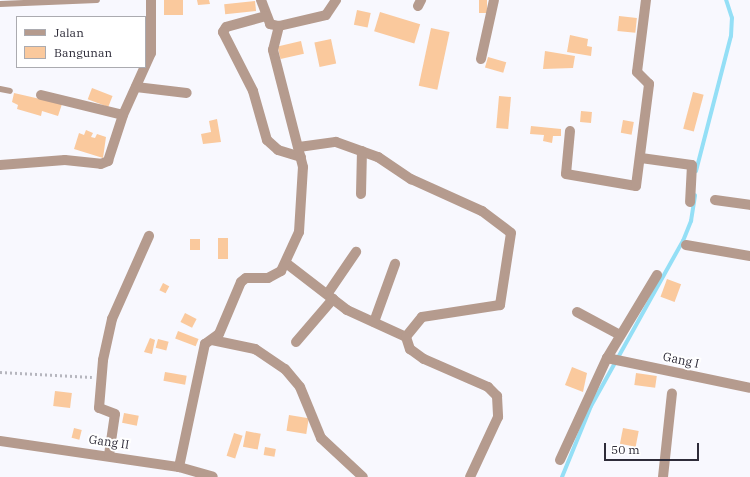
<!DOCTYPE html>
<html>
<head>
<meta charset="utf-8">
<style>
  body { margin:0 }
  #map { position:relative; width:750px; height:477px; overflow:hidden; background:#f8f8fe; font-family:"IBM Plex Serif",serif }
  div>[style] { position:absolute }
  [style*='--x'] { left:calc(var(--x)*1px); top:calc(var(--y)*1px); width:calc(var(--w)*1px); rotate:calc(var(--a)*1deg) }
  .stream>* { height:4px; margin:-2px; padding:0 2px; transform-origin:2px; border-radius:2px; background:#94dff6 }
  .building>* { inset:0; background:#fac99d; transform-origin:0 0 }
  .path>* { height:2.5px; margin-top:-1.25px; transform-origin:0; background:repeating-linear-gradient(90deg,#b6b6be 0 2px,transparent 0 5px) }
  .lane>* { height:6px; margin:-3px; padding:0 3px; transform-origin:3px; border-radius:3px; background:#b59b8e }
  .street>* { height:10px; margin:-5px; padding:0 5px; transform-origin:5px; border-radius:5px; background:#b59b8e }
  span { translate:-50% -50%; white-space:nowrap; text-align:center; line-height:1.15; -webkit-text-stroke:4px #fff; paint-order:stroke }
  .street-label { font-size:12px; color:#2e2c39 }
  .legend { position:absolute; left:16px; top:16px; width:130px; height:52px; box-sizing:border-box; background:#fff; border:1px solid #ababb0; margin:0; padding:5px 7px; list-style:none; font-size:12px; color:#2e2c39 }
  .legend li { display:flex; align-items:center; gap:8px; height:20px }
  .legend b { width:20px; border:1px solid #ababb0 }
  .scale { position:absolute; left:604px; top:443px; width:95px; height:18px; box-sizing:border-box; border:2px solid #2e2c39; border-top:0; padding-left:5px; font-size:12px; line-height:14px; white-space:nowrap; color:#2e2c39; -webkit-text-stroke:3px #fff; paint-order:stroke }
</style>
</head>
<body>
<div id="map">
  <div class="stream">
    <div style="--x:696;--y:171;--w:139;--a:-75.5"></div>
    <div style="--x:731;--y:36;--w:18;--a:-87"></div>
    <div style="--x:732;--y:18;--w:19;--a:-108"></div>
    <div style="--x:562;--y:477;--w:77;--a:-67.8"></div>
    <div style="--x:591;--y:406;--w:189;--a:-60.9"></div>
    <div style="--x:683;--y:241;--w:22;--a:-68"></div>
    <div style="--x:691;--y:221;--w:26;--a:-81"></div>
  </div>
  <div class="building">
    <div style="left:164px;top:0;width:19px;height:15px"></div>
    <div style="clip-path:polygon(197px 0,209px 0,210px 4px,198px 5px)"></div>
    <div style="left:479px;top:0;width:8px;height:13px"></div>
    <div style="left:255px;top:1px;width:10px;height:31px;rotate:84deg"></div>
    <div style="left:357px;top:10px;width:14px;height:15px;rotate:12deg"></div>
    <div style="left:380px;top:12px;width:42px;height:20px;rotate:17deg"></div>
    <div style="left:619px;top:16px;width:18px;height:15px;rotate:6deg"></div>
    <div style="left:431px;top:28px;width:19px;height:59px;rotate:12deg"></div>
    <div style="clip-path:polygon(570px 35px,588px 39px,587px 46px,592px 47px,591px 56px,567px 52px)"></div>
    <div style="left:331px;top:39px;width:25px;height:17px;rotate:78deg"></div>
    <div style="left:301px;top:41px;width:13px;height:24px;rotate:77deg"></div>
    <div style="clip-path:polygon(545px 51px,575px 56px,573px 68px,543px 69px)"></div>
    <div style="left:488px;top:57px;width:19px;height:11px;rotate:16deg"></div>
    <div style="left:92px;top:88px;width:22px;height:12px;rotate:21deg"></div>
    <div style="left:693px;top:92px;width:11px;height:38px;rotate:15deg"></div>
    <div style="clip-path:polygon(14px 93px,62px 104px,58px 116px,42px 111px,41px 116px,17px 109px,18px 105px,12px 102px)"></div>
    <div style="left:499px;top:96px;width:12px;height:32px;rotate:5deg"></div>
    <div style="left:581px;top:111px;width:11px;height:11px;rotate:5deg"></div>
    <div style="clip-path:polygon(217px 119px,221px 142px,203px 144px,201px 134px,211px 132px,209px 121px)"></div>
    <div style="left:623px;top:120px;width:11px;height:13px;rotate:10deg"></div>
    <div style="clip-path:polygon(531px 126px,561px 129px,561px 136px,553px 136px,552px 143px,543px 141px,544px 135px,530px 134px)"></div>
    <div style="clip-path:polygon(86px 130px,93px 133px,91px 137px,95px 138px,97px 134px,106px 137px,103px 158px,74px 149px,79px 133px,84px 135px)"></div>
    <div style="left:218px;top:238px;width:10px;height:21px"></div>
    <div style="left:190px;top:239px;width:10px;height:11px"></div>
    <div style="left:667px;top:279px;width:15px;height:19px;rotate:20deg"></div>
    <div style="left:163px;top:283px;width:7px;height:8px;rotate:27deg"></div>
    <div style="left:185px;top:313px;width:13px;height:10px;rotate:27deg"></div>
    <div style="left:178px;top:331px;width:22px;height:8px;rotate:21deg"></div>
    <div style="clip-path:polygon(150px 338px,155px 340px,152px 354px,144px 352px)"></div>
    <div style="left:158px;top:339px;width:11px;height:9px;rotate:15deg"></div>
    <div style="clip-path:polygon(572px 367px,587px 373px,583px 392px,565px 385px)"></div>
    <div style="left:165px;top:372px;width:22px;height:9px;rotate:10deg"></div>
    <div style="left:636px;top:373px;width:21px;height:12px;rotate:8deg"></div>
    <div style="left:55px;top:391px;width:17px;height:15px;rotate:7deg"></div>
    <div style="left:124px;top:413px;width:15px;height:10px;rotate:11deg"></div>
    <div style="left:289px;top:415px;width:20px;height:16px;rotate:9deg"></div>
    <div style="left:74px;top:428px;width:8px;height:10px;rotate:14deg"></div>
    <div style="left:623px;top:428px;width:16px;height:16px;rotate:11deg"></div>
    <div style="left:246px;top:431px;width:15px;height:16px;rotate:11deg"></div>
    <div style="left:234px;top:433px;width:9px;height:24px;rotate:18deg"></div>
    <div style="left:265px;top:447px;width:11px;height:8px;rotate:10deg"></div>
  </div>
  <div class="path">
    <div style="--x:0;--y:372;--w:92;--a:3.1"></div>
  </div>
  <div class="lane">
    <div style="--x:0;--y:4;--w:97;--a:-2.4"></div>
    <div style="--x:0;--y:89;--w:10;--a:11"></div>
  </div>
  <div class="street">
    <div style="--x:261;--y:0;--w:26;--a:69"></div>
    <div style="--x:270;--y:24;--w:9;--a:13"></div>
    <div style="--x:279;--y:26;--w:48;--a:-13.2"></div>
    <div style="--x:326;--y:15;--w:18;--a:-56"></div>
    <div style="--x:418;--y:6;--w:7;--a:-63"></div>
    <div style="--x:266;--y:16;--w:41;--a:164.6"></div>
    <div style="--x:226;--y:27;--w:6;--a:121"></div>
    <div style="--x:223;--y:32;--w:66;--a:63"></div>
    <div style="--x:253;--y:91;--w:51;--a:74.1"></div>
    <div style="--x:267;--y:140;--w:15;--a:42"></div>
    <div style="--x:278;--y:150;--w:24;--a:17"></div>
    <div style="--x:481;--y:59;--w:60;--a:-77.6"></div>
    <div style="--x:136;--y:87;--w:51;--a:6.7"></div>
    <div style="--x:41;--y:95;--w:84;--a:13.7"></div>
    <div style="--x:570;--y:131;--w:43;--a:95.3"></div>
    <div style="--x:566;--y:174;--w:71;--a:9.7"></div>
    <div style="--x:636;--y:186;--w:103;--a:-82.7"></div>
    <div style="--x:649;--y:84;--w:17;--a:-135"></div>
    <div style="--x:637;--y:72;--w:73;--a:-82.9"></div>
    <div style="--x:299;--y:147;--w:37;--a:-8"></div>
    <div style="--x:336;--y:142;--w:45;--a:19.7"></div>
    <div style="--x:378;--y:157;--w:40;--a:34"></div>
    <div style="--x:411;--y:179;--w:78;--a:24.3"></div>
    <div style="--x:482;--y:211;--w:36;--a:37"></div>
    <div style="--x:511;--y:233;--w:73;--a:98.7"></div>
    <div style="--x:500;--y:305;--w:79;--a:171.3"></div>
    <div style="--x:422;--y:317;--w:26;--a:129"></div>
    <div style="--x:641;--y:158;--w:51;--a:7.8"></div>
    <div style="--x:692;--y:165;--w:37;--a:93"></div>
    <div style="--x:0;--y:165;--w:65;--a:-4.4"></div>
    <div style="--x:65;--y:160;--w:36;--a:6"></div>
    <div style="--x:101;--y:164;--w:8;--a:-23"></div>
    <div style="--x:108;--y:161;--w:48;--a:-71.9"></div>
    <div style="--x:123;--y:115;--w:68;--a:-65.7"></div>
    <div style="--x:151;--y:53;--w:53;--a:-90"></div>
    <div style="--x:361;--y:194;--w:43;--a:-88.7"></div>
    <div style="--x:715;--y:200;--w:35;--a:8"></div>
    <div style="--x:686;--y:245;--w:65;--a:9.8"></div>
    <div style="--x:286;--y:263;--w:77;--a:37.6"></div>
    <div style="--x:347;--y:310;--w:65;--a:24.6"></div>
    <div style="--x:328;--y:293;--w:50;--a:-55.7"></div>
    <div style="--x:577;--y:312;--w:49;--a:28.1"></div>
    <div style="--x:374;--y:322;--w:62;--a:-70.1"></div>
    <div style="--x:406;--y:337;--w:13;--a:72"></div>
    <div style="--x:410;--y:349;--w:17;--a:36"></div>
    <div style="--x:424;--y:359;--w:70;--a:23.6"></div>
    <div style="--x:488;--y:387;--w:13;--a:45"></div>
    <div style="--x:497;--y:396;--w:21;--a:87"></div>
    <div style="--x:498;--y:417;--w:66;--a:115"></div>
    <div style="--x:212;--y:340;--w:44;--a:11.8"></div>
    <div style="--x:255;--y:349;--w:36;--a:34"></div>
    <div style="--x:285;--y:369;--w:23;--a:50"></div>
    <div style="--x:300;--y:387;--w:55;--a:67.6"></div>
    <div style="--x:321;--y:438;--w:57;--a:42.9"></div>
    <div style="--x:296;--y:342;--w:57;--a:-49.3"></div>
    <div style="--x:607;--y:358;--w:146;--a:11.8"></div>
    <div style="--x:0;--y:441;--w:181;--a:8.3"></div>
    <div style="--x:179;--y:467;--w:35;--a:16"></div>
    <div style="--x:109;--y:455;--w:41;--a:-81.7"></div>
    <div style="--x:115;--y:414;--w:17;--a:-159"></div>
    <div style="--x:99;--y:408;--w:48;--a:-85.2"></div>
    <div style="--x:103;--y:360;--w:42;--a:-77.6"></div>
    <div style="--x:112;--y:319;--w:91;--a:-66"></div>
    <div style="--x:560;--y:460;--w:112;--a:-65.3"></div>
    <div style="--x:607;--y:358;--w:97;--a:-58.9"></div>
    <div style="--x:179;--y:467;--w:126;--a:-78.1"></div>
    <div style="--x:205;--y:344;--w:17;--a:-36"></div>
    <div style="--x:219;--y:334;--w:56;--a:-67.1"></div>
    <div style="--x:241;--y:282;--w:6;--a:-39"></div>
    <div style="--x:246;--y:278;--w:22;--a:0"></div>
    <div style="--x:268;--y:278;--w:15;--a:-28"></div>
    <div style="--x:281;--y:271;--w:43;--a:-65.2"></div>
    <div style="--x:299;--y:232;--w:65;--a:-86.5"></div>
    <div style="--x:303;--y:167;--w:121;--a:-104.4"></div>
    <div style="--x:273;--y:50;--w:25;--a:-76"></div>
    <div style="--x:663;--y:477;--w:84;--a:-83.9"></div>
  </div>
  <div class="street-label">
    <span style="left:681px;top:360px;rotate:12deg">Gang I</span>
    <span style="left:109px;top:442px;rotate:8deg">Gang II</span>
  </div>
  <ul class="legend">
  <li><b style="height:5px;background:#b59b8e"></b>Jalan</li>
  <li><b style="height:11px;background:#fac99d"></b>Bangunan</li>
  </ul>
  <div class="scale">50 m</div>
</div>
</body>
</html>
